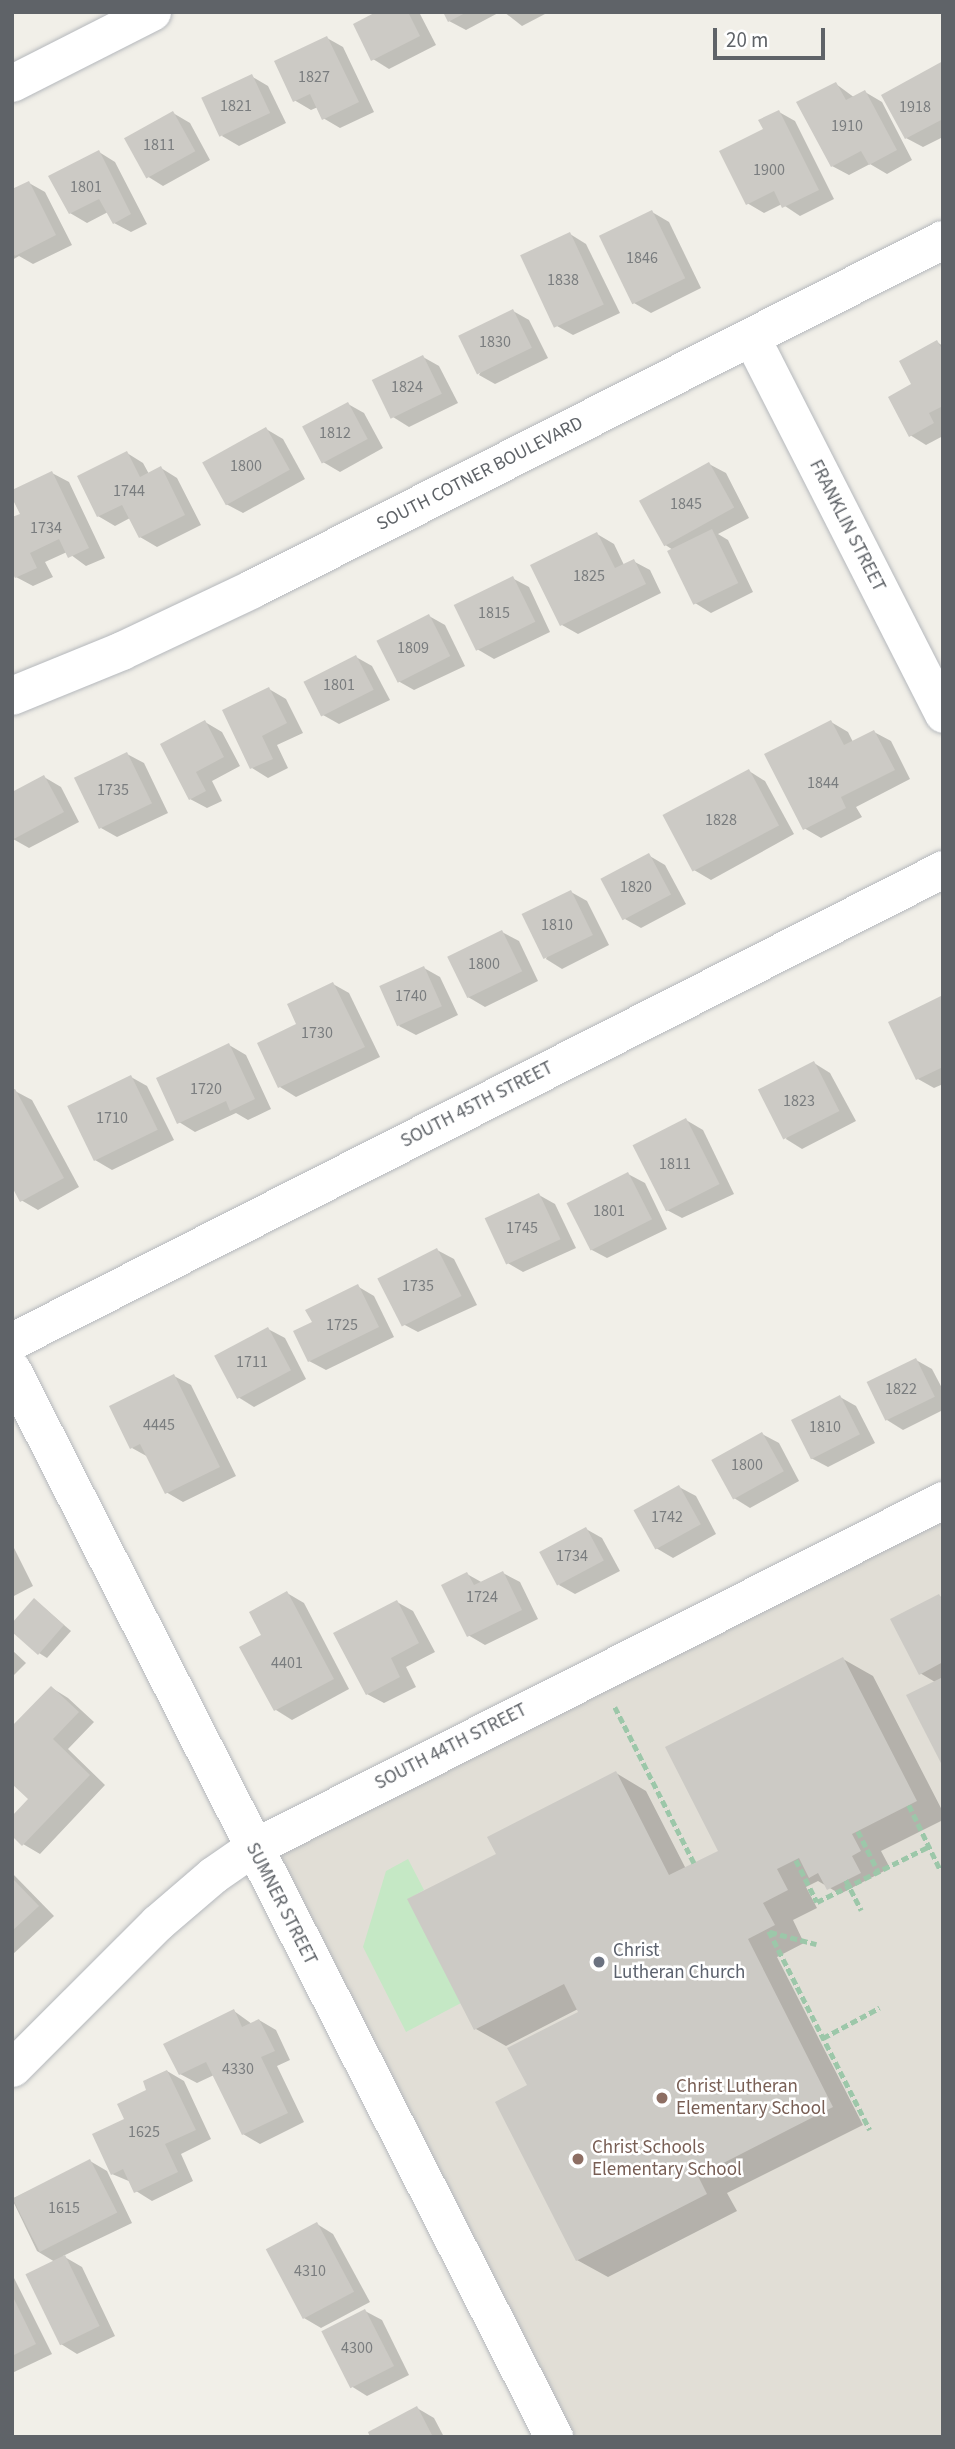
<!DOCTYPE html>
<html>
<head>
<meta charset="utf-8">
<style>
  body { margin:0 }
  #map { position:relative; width:955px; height:2449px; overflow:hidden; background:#f1efe8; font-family:"Source Sans 3",sans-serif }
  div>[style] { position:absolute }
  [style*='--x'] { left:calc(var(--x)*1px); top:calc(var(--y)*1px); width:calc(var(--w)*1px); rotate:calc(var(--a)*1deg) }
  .education>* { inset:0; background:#e1ded6 }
  .green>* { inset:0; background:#c5e8c5 }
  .shadow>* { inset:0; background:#0003 }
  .building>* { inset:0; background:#cccac5; transform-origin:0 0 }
  .path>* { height:4.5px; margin-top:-2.25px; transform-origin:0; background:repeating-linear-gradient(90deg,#9cc7a9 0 7px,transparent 0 10.5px) }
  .roads { filter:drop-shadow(0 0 2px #b5b8bc) drop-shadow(0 0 2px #b5b8bc) }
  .street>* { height:37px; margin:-18.5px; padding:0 18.5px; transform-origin:18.5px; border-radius:18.5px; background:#fff }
  .secondary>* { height:38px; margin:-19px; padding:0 19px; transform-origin:19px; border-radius:19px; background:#fff }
  .dots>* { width:19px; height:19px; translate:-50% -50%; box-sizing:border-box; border:4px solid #fff; border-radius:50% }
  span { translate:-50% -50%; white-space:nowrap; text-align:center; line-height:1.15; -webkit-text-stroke:5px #fff; paint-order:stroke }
  .number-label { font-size:16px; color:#7a7d7f }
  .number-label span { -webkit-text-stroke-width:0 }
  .street-label { font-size:19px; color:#5f6368 }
  .worship-label { font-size:19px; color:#5b616d }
  .left { translate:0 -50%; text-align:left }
  .education-label { font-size:19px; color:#785e54 }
  .frame { position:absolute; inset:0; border:14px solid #5f6368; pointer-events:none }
  .scale { position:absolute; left:713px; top:28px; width:112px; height:32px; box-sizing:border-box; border:4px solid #5f6368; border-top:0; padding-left:9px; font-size:21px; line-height:24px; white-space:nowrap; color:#5f6368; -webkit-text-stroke:5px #fff; paint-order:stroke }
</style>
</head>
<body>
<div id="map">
  <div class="education">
    <div style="clip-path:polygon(943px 1500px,943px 2437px,554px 2437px,252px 1848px)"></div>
  </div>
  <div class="green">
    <div style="clip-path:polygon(408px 1859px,424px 1890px,408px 1899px,461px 2003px,406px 2032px,363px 1947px,386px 1871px)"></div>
  </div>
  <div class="shadow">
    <div style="clip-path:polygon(379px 12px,419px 12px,436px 45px,389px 69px,373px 59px)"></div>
    <div style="clip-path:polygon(445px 12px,500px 12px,466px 30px,449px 21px)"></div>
    <div style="clip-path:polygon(504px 12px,543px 12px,545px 14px,522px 26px)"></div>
    <div style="clip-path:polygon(327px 38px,343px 47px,374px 112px,340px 128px,323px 118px,318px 107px,311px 110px,294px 100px)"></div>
    <div style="clip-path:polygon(943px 63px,943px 137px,923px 147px,906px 138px)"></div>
    <div style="clip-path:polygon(251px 76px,268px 86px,286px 123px,239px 146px,222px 136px)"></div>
    <div style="clip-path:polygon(836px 84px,855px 98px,865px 92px,882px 102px,912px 160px,887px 174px,870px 164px,849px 175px,832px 166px)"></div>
    <div style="clip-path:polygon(779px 112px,795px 121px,834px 199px,800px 216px,782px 204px,764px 213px,747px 203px,765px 129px)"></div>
    <div style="clip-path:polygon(173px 113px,190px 123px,210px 160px,163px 186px,147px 176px,126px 139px)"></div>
    <div style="clip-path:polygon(99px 152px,115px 162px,147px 224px,131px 232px,114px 223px,108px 212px,87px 223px,70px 213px)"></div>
    <div style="clip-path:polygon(29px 183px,45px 192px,72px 245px,33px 264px,19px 256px,12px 260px,12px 191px)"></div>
    <div style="clip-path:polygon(652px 212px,669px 222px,701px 288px,651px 313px,634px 303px)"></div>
    <div style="clip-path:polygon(570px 234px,586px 244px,620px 313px,573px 335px,557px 326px)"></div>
    <div style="clip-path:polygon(513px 311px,529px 320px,548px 358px,495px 384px,479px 375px)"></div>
    <div style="clip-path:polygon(937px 342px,943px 346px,943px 436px,926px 445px,910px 435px,913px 385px)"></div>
    <div style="clip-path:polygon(423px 357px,439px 366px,458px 403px,409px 427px,393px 417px)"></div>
    <div style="clip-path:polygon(348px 404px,364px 413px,383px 448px,340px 472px,323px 462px)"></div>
    <div style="clip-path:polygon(266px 429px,283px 439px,305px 479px,243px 513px,226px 504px)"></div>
    <div style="clip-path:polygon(127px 453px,143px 463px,149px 474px,161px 468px,177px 478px,201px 525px,157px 547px,140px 537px,130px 518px,115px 526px,98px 516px)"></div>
    <div style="clip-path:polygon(709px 464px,726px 473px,749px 518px,718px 534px,728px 540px,753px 592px,711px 613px,695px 603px,673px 550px,664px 544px)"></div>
    <div style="clip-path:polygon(52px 473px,69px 482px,105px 558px,86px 566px,67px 552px,45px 562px,53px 577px,33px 586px,16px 577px,22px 515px)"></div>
    <div style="clip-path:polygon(597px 534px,614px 544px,624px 565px,633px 561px,650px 570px,661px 593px,578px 634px,562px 625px)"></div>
    <div style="clip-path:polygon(512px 578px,529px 587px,550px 632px,494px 659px,477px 649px)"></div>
    <div style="clip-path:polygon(429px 616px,445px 625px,465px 666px,414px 690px,398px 681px)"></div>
    <div style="clip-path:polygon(356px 657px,372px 666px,390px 700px,339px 724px,323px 715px)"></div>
    <div style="clip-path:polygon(269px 689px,286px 699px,303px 733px,277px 745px,288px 768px,268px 778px,252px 768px)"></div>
    <div style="clip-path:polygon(205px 722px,222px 732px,240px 766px,212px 781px,222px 801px,207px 808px,190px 799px)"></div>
    <div style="clip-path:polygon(831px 722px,848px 732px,853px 742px,874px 732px,891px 741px,910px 779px,856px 807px,862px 817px,821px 838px,804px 828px)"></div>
    <div style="clip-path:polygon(127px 754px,144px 763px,168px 813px,117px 837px,101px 828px)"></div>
    <div style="clip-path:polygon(749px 771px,765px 781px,794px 834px,711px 880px,694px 870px)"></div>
    <div style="clip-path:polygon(44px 777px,61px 787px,79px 822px,29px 848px,13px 839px)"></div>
    <div style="clip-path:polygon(648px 855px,665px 865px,686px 904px,641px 928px,625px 919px)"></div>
    <div style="clip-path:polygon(571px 892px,587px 901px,609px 945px,562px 969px,546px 959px)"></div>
    <div style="clip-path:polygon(502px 932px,519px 941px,538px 981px,485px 1007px,468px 997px)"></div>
    <div style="clip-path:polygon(424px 968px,440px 977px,458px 1015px,416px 1035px,399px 1026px)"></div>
    <div style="clip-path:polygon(333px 984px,349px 993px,380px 1057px,296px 1097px,280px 1087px,299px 1025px)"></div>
    <div style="clip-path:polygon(943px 997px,943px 1084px,934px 1088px,918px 1079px)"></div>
    <div style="clip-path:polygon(229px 1045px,246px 1055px,271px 1109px,248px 1120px,236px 1113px,195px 1132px,179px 1122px)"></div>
    <div style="clip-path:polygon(814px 1063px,830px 1073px,856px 1121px,802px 1149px,786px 1139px)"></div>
    <div style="clip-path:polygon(131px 1077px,147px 1086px,174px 1140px,112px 1170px,95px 1160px)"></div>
    <div style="clip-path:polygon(15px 1091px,32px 1100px,79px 1187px,38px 1210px,21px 1200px)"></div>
    <div style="clip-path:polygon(686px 1120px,703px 1130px,734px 1194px,682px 1218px,665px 1209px)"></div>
    <div style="clip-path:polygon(628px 1174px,645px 1183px,667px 1229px,607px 1258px,590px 1249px)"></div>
    <div style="clip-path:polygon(539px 1195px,555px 1204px,576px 1248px,523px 1272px,506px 1262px)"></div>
    <div style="clip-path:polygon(437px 1250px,454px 1259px,477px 1305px,418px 1332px,401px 1323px)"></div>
    <div style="clip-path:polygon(357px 1286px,374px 1296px,394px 1337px,326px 1370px,309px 1361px,314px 1323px)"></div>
    <div style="clip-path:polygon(268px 1329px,285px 1338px,306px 1379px,254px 1407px,238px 1397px)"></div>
    <div style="clip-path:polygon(916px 1360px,932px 1369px,943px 1390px,943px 1410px,903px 1430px,887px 1420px,869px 1382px)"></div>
    <div style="clip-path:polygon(174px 1376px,191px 1385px,236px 1476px,183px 1502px,166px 1492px,150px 1458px,132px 1448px)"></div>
    <div style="clip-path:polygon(840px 1397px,856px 1406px,875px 1443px,828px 1467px,811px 1458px)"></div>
    <div style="clip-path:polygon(762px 1434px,779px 1443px,799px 1481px,750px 1508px,734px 1498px,713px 1460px)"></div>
    <div style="clip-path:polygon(679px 1487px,696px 1496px,716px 1534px,673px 1558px,656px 1548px)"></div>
    <div style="clip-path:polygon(586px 1529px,602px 1538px,620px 1571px,575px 1594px,559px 1585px)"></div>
    <div style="clip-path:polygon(12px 1544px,33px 1586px,12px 1597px)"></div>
    <div style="clip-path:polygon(503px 1573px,520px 1582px,538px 1619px,485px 1645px,468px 1635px,467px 1574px,483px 1583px)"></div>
    <div style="clip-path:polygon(287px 1593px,304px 1603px,349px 1689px,292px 1720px,276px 1710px,263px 1636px)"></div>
    <div style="clip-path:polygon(939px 1596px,943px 1598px,943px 1763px,935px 1682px,920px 1673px)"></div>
    <div style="clip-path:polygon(35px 1600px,71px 1631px,47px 1658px,39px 1653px)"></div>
    <div style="clip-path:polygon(397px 1602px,413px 1611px,435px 1652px,406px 1667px,416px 1687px,384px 1703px,367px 1694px)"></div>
    <div style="clip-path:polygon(12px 1650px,26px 1663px,12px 1677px)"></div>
    <div style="clip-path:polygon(843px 1659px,873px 1676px,943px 1812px,943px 1820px,881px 1851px,890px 1868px,840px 1894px,818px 1881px,806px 1887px,817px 1908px,793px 1920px,804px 1943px,777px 1957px,863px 2125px,727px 2193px,737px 2211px,608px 2277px,577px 2260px,529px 2086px,580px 2013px,578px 2009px,506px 2046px,476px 2029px,498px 1854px,616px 1773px,646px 1791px,686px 1869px,720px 1851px)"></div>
    <div style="clip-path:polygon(52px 1688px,68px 1698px,94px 1722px,68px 1749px,105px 1785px,40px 1854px,23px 1844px)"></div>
    <div style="clip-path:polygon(12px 1873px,54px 1916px,12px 1955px)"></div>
    <div style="clip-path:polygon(234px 2011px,252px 2024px,259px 2020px,276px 2030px,290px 2060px,277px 2066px,304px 2122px,260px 2144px,243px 2134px,214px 2075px,197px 2083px,180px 2074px)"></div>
    <div style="clip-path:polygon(167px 2071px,184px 2081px,211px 2139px,181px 2154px,193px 2181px,152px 2201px,136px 2191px,131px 2182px,112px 2174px,126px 2120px)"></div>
    <div style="clip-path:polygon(90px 2161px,107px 2171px,132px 2223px,63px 2256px,82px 2267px,115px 2336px,77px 2354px,61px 2344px,55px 2262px,37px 2251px,12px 2199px)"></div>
    <div style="clip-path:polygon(317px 2224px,333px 2234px,370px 2302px,321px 2328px,304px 2318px)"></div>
    <div style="clip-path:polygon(12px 2274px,52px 2354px,12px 2373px)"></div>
    <div style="clip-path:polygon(365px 2311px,382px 2320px,409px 2375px,367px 2396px,351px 2386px)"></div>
    <div style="clip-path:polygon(417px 2408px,434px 2418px,444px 2437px,372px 2437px)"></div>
  </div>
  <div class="building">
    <div style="clip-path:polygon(376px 12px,408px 12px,420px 36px,371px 61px,353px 24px)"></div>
    <div style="clip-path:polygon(443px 12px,467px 12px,448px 22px)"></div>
    <div style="clip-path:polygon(327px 36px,359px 102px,322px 120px,310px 94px,293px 102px,274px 61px)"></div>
    <div style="clip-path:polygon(943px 61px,943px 119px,905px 139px,881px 95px)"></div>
    <div style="left:252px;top:74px;width:43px;height:56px;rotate:65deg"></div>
    <div style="clip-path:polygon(836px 82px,846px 100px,865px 90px,897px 150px,869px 165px,861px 151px,831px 167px,796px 102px)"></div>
    <div style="clip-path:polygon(779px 110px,819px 190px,782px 208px,774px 191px,746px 205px,719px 151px,763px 129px,758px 120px)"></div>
    <div style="left:173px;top:111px;width:46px;height:56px;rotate:61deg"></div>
    <div style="clip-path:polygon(99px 150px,131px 214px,113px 224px,99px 199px,69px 214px,48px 176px)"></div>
    <div style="clip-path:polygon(29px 181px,56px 235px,15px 256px,12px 251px,12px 189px)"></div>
    <div style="left:652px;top:210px;width:76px;height:59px;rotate:64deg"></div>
    <div style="left:570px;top:232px;width:80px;height:55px;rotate:65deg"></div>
    <div style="left:513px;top:309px;width:43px;height:61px;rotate:64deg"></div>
    <div style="clip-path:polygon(937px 340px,943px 351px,943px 406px,929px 413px,934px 423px,909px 437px,888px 397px,911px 384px,899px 361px)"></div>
    <div style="left:423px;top:355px;width:43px;height:57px;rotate:64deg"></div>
    <div style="left:348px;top:402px;width:42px;height:52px;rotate:62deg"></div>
    <div style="left:266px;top:427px;width:49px;height:73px;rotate:61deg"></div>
    <div style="clip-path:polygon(127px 451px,140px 477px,161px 466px,185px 515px,139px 538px,122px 505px,97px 517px,77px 476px)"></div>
    <div style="left:709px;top:462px;width:52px;height:80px;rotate:61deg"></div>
    <div style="clip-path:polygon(52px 471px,89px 548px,68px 558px,59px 539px,30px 553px,37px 568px,15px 578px,12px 572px,12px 517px,20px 514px,12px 498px,12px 490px)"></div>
    <div style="left:712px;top:529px;width:60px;height:50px;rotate:64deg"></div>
    <div style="clip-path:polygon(597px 532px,615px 568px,634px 559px,646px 584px,560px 626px,530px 565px)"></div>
    <div style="left:513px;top:576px;width:51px;height:66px;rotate:64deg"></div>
    <div style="left:429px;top:614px;width:47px;height:59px;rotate:63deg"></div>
    <div style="left:356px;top:655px;width:39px;height:59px;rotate:63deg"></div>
    <div style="clip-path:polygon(269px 687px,287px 723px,262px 736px,273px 759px,250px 769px,222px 710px)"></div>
    <div style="clip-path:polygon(205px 720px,224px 757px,196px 772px,206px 791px,189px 800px,160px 744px)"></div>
    <div style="clip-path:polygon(831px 720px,844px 745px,874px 730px,895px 770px,841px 797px,846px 808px,803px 830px,764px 754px)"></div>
    <div style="left:127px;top:752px;width:57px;height:59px;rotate:64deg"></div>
    <div style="left:749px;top:769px;width:64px;height:98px;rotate:62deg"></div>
    <div style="clip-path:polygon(44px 775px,64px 812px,12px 840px,12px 792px)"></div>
    <div style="left:649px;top:853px;width:47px;height:55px;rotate:62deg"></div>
    <div style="left:571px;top:890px;width:50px;height:55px;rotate:64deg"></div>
    <div style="left:502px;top:930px;width:46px;height:61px;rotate:64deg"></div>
    <div style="left:424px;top:966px;width:44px;height:49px;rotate:66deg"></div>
    <div style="clip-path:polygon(333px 982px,365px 1047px,278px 1088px,257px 1043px,296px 1024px,287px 1004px)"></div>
    <div style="clip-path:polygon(943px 995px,943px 1067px,916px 1080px,888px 1022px)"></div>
    <div style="clip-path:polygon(229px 1043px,255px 1099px,230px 1111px,226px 1101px,177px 1124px,156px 1078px)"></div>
    <div style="left:814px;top:1061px;width:56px;height:63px;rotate:63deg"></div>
    <div style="left:131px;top:1075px;width:61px;height:71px;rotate:64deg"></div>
    <div style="clip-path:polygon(15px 1089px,64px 1178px,20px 1202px,12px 1187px,12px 1090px)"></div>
    <div style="left:686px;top:1118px;width:74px;height:60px;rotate:63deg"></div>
    <div style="left:628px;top:1172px;width:53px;height:69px;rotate:63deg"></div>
    <div style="left:539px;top:1193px;width:51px;height:60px;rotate:65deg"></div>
    <div style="left:437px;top:1248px;width:54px;height:67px;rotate:63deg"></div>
    <div style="clip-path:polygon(358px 1284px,379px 1327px,308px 1362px,293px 1331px,312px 1322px,305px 1310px)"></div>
    <div style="left:268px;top:1327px;width:49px;height:61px;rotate:62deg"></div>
    <div style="left:916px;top:1358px;width:43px;height:55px;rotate:64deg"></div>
    <div style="clip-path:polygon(174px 1374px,220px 1467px,165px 1494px,140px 1444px,130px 1449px,109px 1406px)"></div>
    <div style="left:840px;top:1395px;width:44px;height:55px;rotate:63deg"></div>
    <div style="left:762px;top:1432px;width:45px;height:58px;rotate:61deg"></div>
    <div style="left:679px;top:1485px;width:45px;height:52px;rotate:61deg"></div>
    <div style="left:586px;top:1527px;width:38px;height:53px;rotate:62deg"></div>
    <div style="clip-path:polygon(503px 1571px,522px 1610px,467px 1637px,441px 1585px,467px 1572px,474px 1585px)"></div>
    <div style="clip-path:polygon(287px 1591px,334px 1679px,274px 1711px,239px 1647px,261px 1635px,249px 1612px)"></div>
    <div style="clip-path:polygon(939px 1594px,943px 1601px,943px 1662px,919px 1675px,890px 1619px)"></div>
    <div style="clip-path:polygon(34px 1598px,64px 1625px,38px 1655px,12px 1632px,12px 1623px)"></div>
    <div style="clip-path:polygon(397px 1600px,419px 1643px,391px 1658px,400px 1677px,366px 1695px,333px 1633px)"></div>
    <div style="clip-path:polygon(843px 1657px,917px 1801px,852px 1834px,861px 1851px,852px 1856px,861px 1873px,827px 1890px,818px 1873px,809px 1878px,799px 1858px,777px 1869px,788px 1890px,763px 1903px,775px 1925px,748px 1939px,833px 2107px,698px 2176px,707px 2194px,576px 2261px,495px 2102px,527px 2085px,507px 2048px,578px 2012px,564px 1984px,474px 2030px,407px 1899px,496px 1854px,487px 1837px,616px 1771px,669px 1875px,718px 1851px,665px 1747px)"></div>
    <div style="clip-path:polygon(943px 1677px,943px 1767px,906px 1695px)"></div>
    <div style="clip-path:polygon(51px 1686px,79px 1712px,53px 1739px,90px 1775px,22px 1846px,12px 1836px,12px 1816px,28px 1799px,12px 1784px,12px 1726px)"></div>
    <div style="clip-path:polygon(12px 1878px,39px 1906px,12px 1931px)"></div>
    <div style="clip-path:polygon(234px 2009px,242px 2027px,259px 2019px,275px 2051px,261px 2057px,288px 2113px,242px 2135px,206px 2062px,179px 2075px,163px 2044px)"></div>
    <div style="clip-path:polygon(167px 2070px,196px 2130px,165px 2144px,178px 2172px,134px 2193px,123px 2169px,111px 2175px,92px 2134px,124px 2119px,117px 2104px,146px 2090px,143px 2081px)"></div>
    <div style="left:90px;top:2159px;width:60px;height:87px;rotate:63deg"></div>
    <div style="left:317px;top:2222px;width:79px;height:58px;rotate:62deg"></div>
    <div style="left:65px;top:2255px;width:79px;height:44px;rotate:64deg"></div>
    <div style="clip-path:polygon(12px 2295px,36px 2344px,12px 2356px)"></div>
    <div style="left:365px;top:2309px;width:64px;height:49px;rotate:63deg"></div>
    <div style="clip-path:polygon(417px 2406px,433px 2437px,370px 2437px,368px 2432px)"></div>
  </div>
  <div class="path">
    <div style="--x:615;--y:1707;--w:175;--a:63.1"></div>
    <div style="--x:909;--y:1805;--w:71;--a:64.2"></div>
    <div style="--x:858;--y:1831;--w:45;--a:63.4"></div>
    <div style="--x:796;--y:1860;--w:47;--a:63.4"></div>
    <div style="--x:817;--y:1902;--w:126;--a:-26.4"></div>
    <div style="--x:846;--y:1880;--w:34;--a:63"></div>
    <div style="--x:769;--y:1931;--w:223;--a:63.1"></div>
    <div style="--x:770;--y:1932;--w:48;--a:14.6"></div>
    <div style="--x:823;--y:2038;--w:64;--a:-28.2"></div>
  </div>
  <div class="roads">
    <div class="street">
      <div style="--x:12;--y:83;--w:157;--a:-26.9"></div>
      <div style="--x:751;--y:337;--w:423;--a:63"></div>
      <div style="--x:12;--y:1341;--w:1044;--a:-26.88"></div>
      <div style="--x:12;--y:2068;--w:205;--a:-45"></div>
      <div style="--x:157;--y:1923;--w:74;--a:-40.6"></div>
      <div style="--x:213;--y:1875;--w:47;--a:-34.7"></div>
      <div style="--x:252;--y:1848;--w:774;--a:-26.73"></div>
    </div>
    <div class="secondary">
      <div style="--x:12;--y:696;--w:119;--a:-22.2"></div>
      <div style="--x:122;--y:651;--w:143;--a:-25.3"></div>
      <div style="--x:251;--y:590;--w:775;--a:-26.83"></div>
      <div style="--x:12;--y:1370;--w:1197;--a:63.07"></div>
    </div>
  </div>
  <div class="dots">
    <div style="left:599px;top:1962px;background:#6b7280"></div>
    <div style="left:662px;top:2098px;background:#8d6e63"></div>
    <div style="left:578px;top:2159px;background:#8d6e63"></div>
  </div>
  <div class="number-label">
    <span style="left:314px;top:77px">1827</span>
    <span style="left:236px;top:106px">1821</span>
    <span style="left:915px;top:107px">1918</span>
    <span style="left:847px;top:126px">1910</span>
    <span style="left:159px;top:145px">1811</span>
    <span style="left:769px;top:170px">1900</span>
    <span style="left:86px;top:187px">1801</span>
    <span style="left:642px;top:258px">1846</span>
    <span style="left:563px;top:280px">1838</span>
    <span style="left:495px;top:342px">1830</span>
    <span style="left:407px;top:387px">1824</span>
    <span style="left:335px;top:433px">1812</span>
    <span style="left:246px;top:466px">1800</span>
    <span style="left:129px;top:491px">1744</span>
    <span style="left:686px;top:504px">1845</span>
    <span style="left:46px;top:528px">1734</span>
    <span style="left:589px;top:576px">1825</span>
    <span style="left:494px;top:613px">1815</span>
    <span style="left:413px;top:648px">1809</span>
    <span style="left:339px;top:685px">1801</span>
    <span style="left:823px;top:783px">1844</span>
    <span style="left:113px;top:790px">1735</span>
    <span style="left:721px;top:820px">1828</span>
    <span style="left:636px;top:887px">1820</span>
    <span style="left:557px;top:925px">1810</span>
    <span style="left:484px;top:964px">1800</span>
    <span style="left:411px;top:996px">1740</span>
    <span style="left:317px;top:1033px">1730</span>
    <span style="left:206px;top:1089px">1720</span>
    <span style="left:799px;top:1101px">1823</span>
    <span style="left:112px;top:1118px">1710</span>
    <span style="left:675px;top:1164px">1811</span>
    <span style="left:609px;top:1211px">1801</span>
    <span style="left:522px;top:1228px">1745</span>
    <span style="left:418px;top:1286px">1735</span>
    <span style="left:342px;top:1325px">1725</span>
    <span style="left:252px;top:1362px">1711</span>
    <span style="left:901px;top:1389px">1822</span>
    <span style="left:159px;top:1425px">4445</span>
    <span style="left:825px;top:1427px">1810</span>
    <span style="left:747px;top:1465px">1800</span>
    <span style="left:667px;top:1517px">1742</span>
    <span style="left:572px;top:1556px">1734</span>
    <span style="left:482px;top:1597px">1724</span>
    <span style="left:287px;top:1663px">4401</span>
    <span style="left:238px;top:2069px">4330</span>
    <span style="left:144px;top:2132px">1625</span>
    <span style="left:64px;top:2208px">1615</span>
    <span style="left:310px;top:2271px">4310</span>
    <span style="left:357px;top:2348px">4300</span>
  </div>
  <div class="street-label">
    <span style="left:480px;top:474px;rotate:-27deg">SOUTH COTNER BOULEVARD</span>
    <span style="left:847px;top:526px;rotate:63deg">FRANKLIN STREET</span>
    <span style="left:477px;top:1105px;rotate:-27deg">SOUTH 45TH STREET</span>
    <span style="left:451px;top:1747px;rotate:-27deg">SOUTH 44TH STREET</span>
    <span style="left:281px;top:1904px;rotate:63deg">SUMNER STREET</span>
  </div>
  <div class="worship-label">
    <span class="left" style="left:613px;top:1962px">Christ<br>Lutheran Church</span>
  </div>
  <div class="education-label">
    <span class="left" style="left:676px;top:2098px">Christ Lutheran<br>Elementary School</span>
    <span class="left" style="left:592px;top:2159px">Christ Schools<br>Elementary School</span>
  </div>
  <div class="frame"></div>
  <div class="scale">20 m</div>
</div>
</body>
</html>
